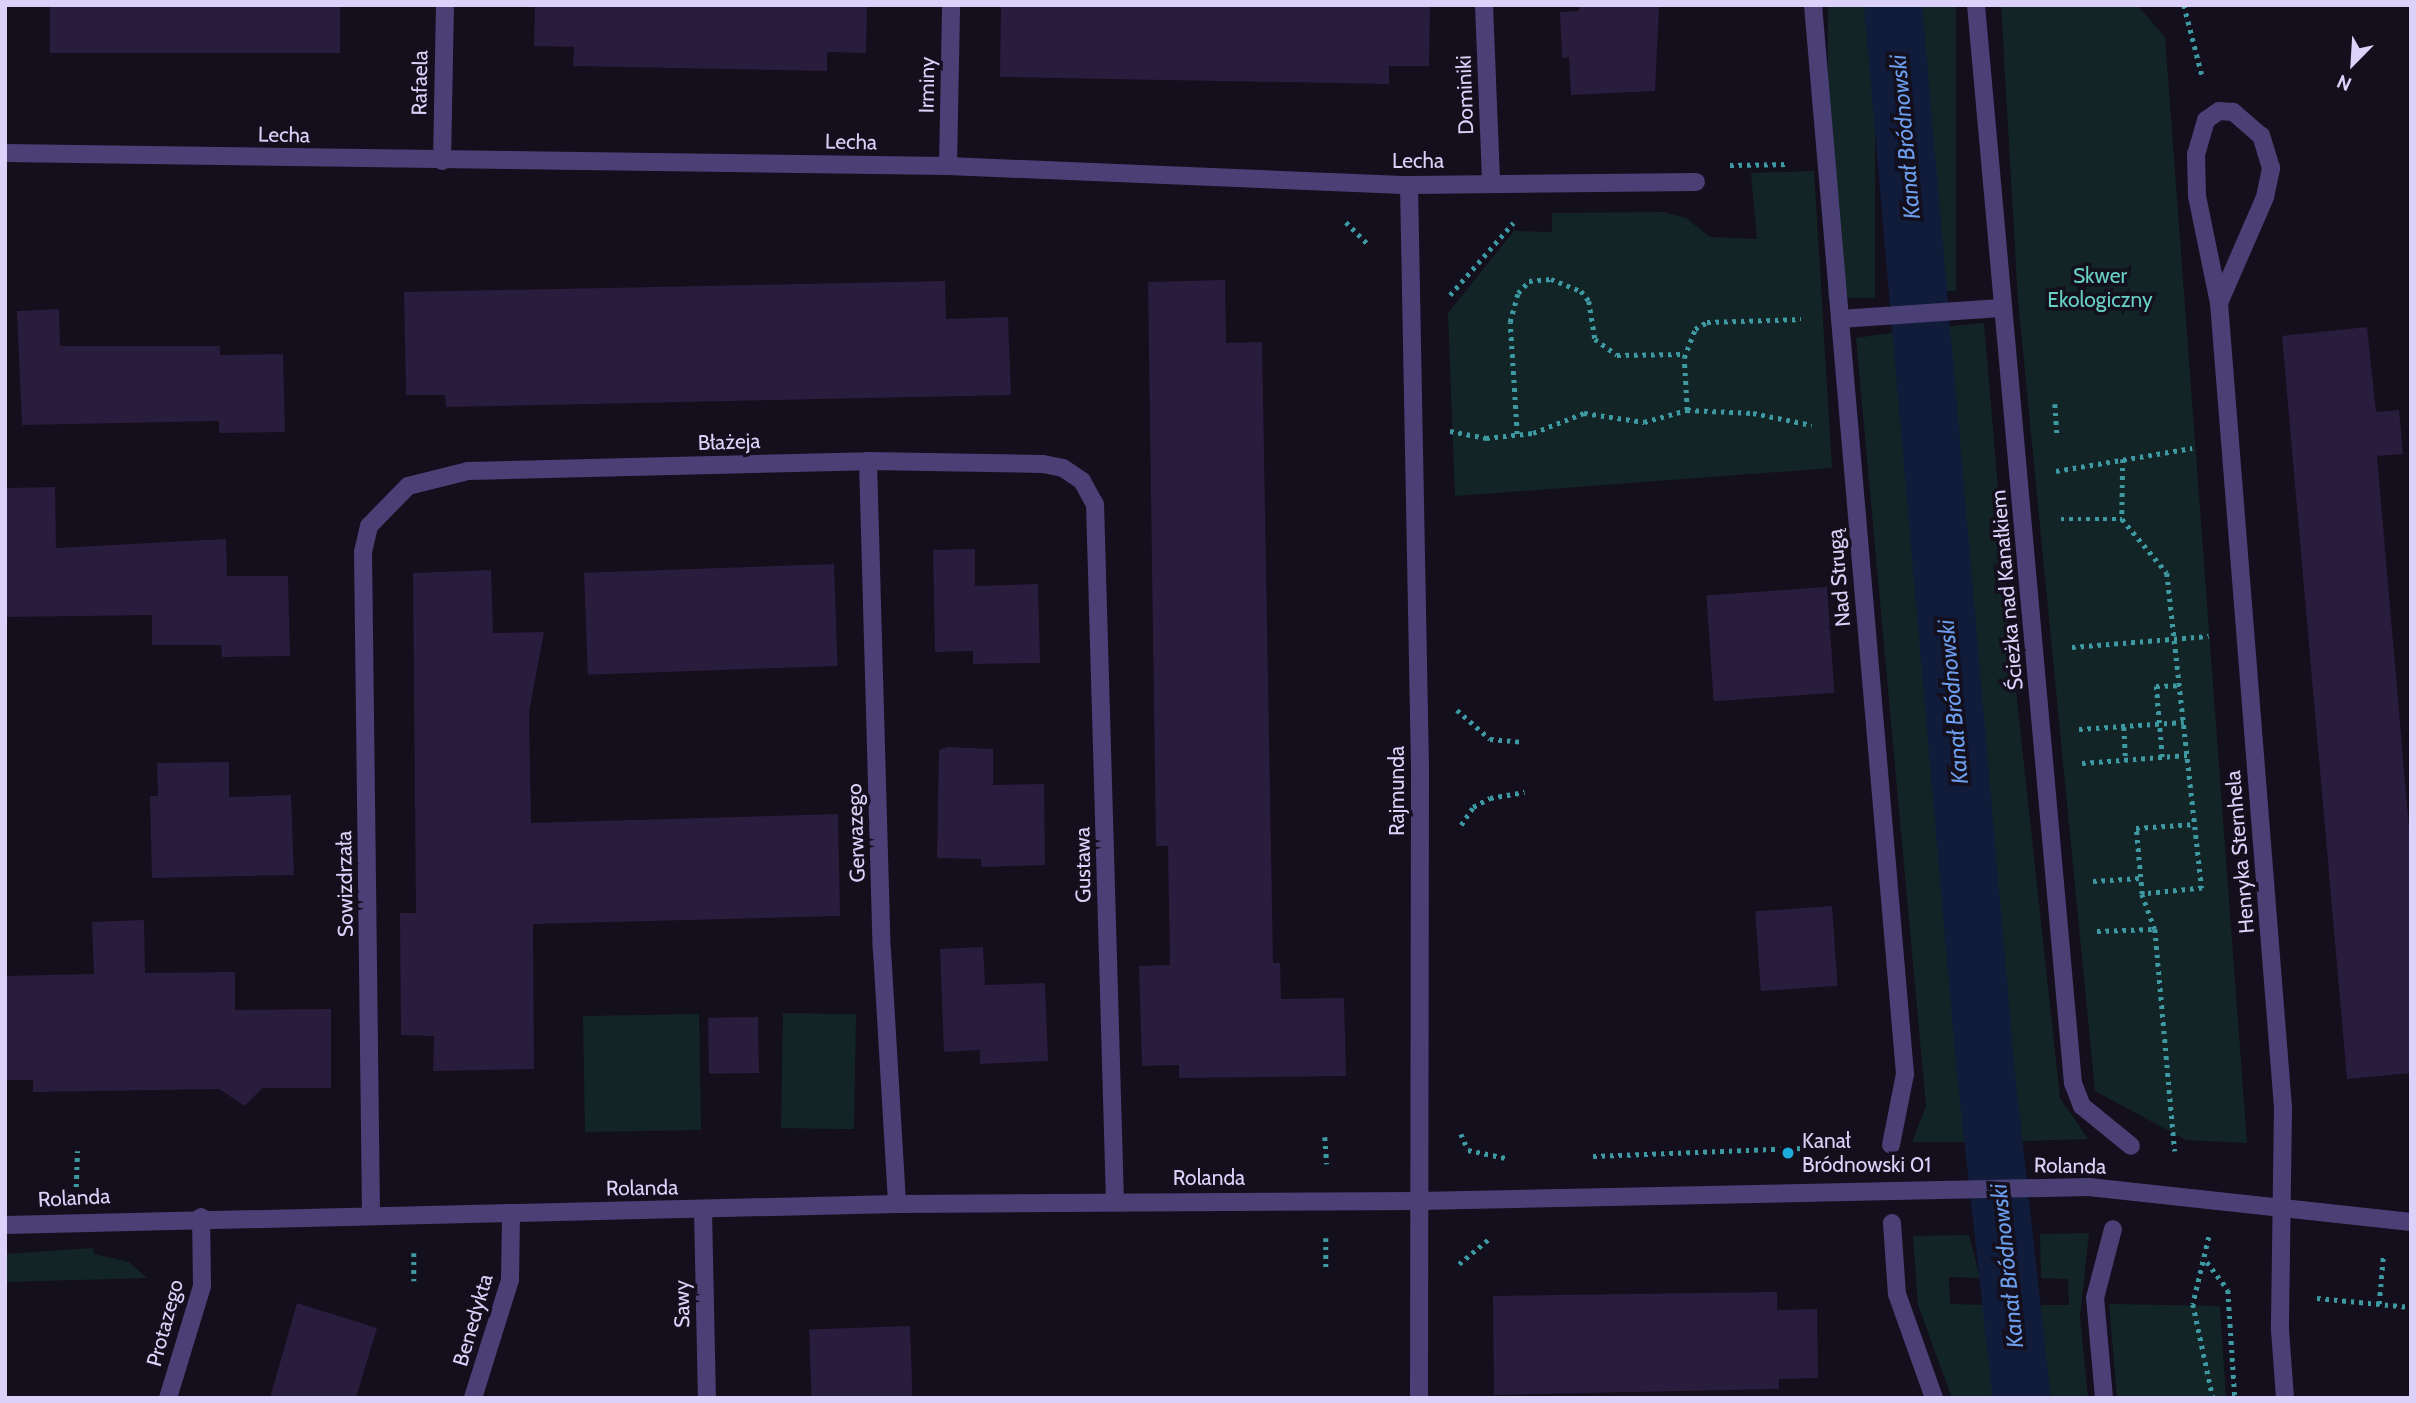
<!DOCTYPE html>
<html>
<head>
<meta charset="utf-8">
<style>
  body { margin:0 }
  #map { position:relative; width:2416px; height:1403px; overflow:hidden; background:#130f1d; font-family:Cabin,sans-serif }
  div>[style] { position:absolute }
  [style*='--x'] { left:calc(var(--x)*1px); top:calc(var(--y)*1px); width:calc(var(--w)*1px); rotate:calc(var(--a)*1deg) }
  .green>* { inset:0; background:#132427; transform-origin:0 0 }
  .canal>* { height:58px; margin:-29px; padding:0 29px; transform-origin:29px; border-radius:29px; background:#111b3a }
  .building>* { inset:0; background:#281d3c; transform-origin:0 0 }
  .path>* { height:4.5px; margin-top:-2.25px; transform-origin:0; background:repeating-linear-gradient(90deg,#3d99a2 0 3.5px,transparent 0 8.5px) }
  .minor>* { height:18px; margin:-9px; padding:0 9px; transform-origin:9px; border-radius:9px; background:#4a4076 }
  .dots>* { width:19px; height:19px; translate:-50% -50%; box-sizing:border-box; border:4px solid #130f1d; border-radius:50% }
  span { translate:-50% -50%; white-space:nowrap; text-align:center; line-height:1.15; -webkit-text-stroke:7px #130f1d; paint-order:stroke }
  .street-label { font-size:21px; color:#dcd1f9 }
  .park-label { font-size:21px; color:#68cfc4 }
  .poi-label { font-size:21px; color:#dcd1f9 }
  .left { translate:0 -50%; text-align:left }
  .water-label { font-size:23px; color:#6d9eec; font-style:italic }
  .frame { position:absolute; inset:0; border:7px solid #dcd1f9; pointer-events:none }
  .north { position:absolute; left:2318px; top:28px; width:70px; height:70px; -webkit-text-stroke:5px #130f1d; paint-order:stroke; rotate:204deg; font-size:19px; font-weight:700; line-height:28px; text-align:center; color:#dcd1f9 }
  .north::after { content:''; display:block; margin:auto; width:24px; height:32px; background:#dcd1f9; clip-path:polygon(50% 0,100% 100%,50% 72%,0 100%) }
</style>
</head>
<body>
<div id="map">
  <div class="green">
    <div style="left:1828px;top:5px;width:47px;height:293px"></div>
    <div style="left:1912px;top:5px;width:44px;height:286px"></div>
    <div style="clip-path:polygon(2001px 5px,2137px 5px,2165px 37px,2247px 1143px,2186px 1140px,2095px 1091px,2018px 300px)"></div>
    <div style="clip-path:polygon(1814px 171px,1832px 468px,1455px 496px,1448px 313px,1514px 231px,1552px 232px,1552px 213px,1664px 212px,1686px 218px,1710px 237px,1757px 239px,1751px 173px)"></div>
    <div style="clip-path:polygon(1984px 323px,2012px 654px,2060px 1098px,2088px 1139px,2022px 1141px,2013px 1101px,1967px 648px,1941px 327px)"></div>
    <div style="clip-path:polygon(1903px 331px,1963px 967px,1974px 1142px,1912px 1142px,1926px 1106px,1856px 338px)"></div>
    <div style="left:783px;top:1013px;width:73px;height:115px;rotate:1deg"></div>
    <div style="left:699px;top:1014px;width:116px;height:116px;rotate:89deg"></div>
    <div style="clip-path:polygon(2089px 1233px,2080px 1316px,2088px 1398px,2045px 1398px,2041px 1305px,2069px 1305px,2068px 1279px,2041px 1278px,2040px 1234px)"></div>
    <div style="clip-path:polygon(1969px 1235px,1980px 1278px,1949px 1277px,1950px 1304px,1987px 1305px,1998px 1398px,1952px 1398px,1918px 1305px,1913px 1236px)"></div>
    <div style="clip-path:polygon(93px 1248px,94px 1254px,129px 1262px,147px 1278px,5px 1282px,5px 1254px)"></div>
    <div style="clip-path:polygon(2109px 1304px,2220px 1306px,2226px 1398px,2117px 1398px)"></div>
  </div>
  <div class="canal">
    <div style="--x:1893;--y:5;--w:1073;--a:85.03"></div>
    <div style="--x:1986;--y:1074;--w:326;--a:83.7"></div>
  </div>
  <div class="building">
    <div style="left:50px;top:5px;width:290px;height:48px"></div>
    <div style="clip-path:polygon(535px 5px,867px 5px,866px 53px,827px 52px,827px 71px,573px 66px,574px 47px,534px 46px)"></div>
    <div style="clip-path:polygon(1001px 5px,1430px 5px,1429px 66px,1389px 66px,1389px 84px,1000px 77px)"></div>
    <div style="clip-path:polygon(1579px 5px,1659px 7px,1655px 91px,1571px 95px,1569px 57px,1562px 58px,1560px 12px,1579px 11px)"></div>
    <div style="clip-path:polygon(1225px 280px,1226px 343px,1262px 342px,1273px 963px,1280px 963px,1281px 999px,1344px 998px,1346px 1076px,1179px 1078px,1179px 1065px,1142px 1066px,1139px 966px,1170px 965px,1168px 846px,1156px 846px,1148px 282px)"></div>
    <div style="clip-path:polygon(945px 281px,946px 319px,1008px 317px,1011px 395px,446px 407px,445px 395px,406px 395px,404px 292px)"></div>
    <div style="clip-path:polygon(59px 309px,60px 346px,220px 346px,220px 355px,283px 354px,285px 432px,219px 433px,219px 421px,22px 425px,17px 311px)"></div>
    <div style="clip-path:polygon(2367px 327px,2376px 412px,2399px 410px,2403px 454px,2377px 456px,2411px 851px,2411px 1073px,2347px 1079px,2282px 336px)"></div>
    <div style="clip-path:polygon(55px 487px,56px 548px,226px 539px,227px 576px,288px 576px,290px 656px,222px 657px,221px 645px,152px 645px,152px 615px,5px 617px,5px 488px)"></div>
    <div style="clip-path:polygon(975px 549px,975px 586px,1038px 584px,1040px 663px,973px 664px,973px 651px,935px 652px,933px 550px)"></div>
    <div style="left:834px;top:564px;width:102px;height:250px;rotate:88deg"></div>
    <div style="clip-path:polygon(491px 570px,493px 633px,544px 632px,529px 712px,531px 823px,838px 814px,840px 916px,533px 924px,534px 1069px,433px 1071px,434px 1036px,401px 1035px,400px 913px,416px 913px,413px 573px)"></div>
    <div style="left:1827px;top:587px;width:106px;height:121px;rotate:86deg"></div>
    <div style="clip-path:polygon(948px 747px,993px 749px,993px 785px,1044px 784px,1045px 865px,981px 867px,981px 859px,937px 858px,939px 750px)"></div>
    <div style="clip-path:polygon(229px 762px,229px 797px,291px 795px,294px 875px,152px 878px,150px 796px,158px 796px,157px 763px)"></div>
    <div style="left:1832px;top:906px;width:80px;height:77px;rotate:86deg"></div>
    <div style="clip-path:polygon(144px 920px,145px 973px,235px 972px,235px 1010px,331px 1009px,331px 1088px,262px 1088px,245px 1106px,219px 1089px,33px 1092px,33px 1080px,5px 1080px,5px 976px,94px 974px,92px 922px)"></div>
    <div style="clip-path:polygon(983px 947px,985px 985px,1045px 983px,1048px 1061px,980px 1064px,980px 1050px,944px 1052px,940px 949px)"></div>
    <div style="left:758px;top:1017px;width:56px;height:50px;rotate:89deg"></div>
    <div style="clip-path:polygon(1777px 1292px,1777px 1310px,1817px 1309px,1818px 1378px,1779px 1379px,1779px 1389px,1494px 1395px,1493px 1296px)"></div>
    <div style="clip-path:polygon(297px 1303px,377px 1328px,356px 1398px,270px 1398px)"></div>
    <div style="left:910px;top:1326px;width:72px;height:101px;rotate:88deg"></div>
  </div>
  <div class="path">
    <div style="--x:2184;--y:5;--w:76;--a:75.6"></div>
    <div style="--x:1730;--y:165;--w:58;--a:-1"></div>
    <div style="--x:1346;--y:222;--w:33;--a:45"></div>
    <div style="--x:1450;--y:295;--w:96;--a:-48.8"></div>
    <div style="--x:2055;--y:404;--w:31;--a:86"></div>
    <div style="--x:1687;--y:410;--w:52;--a:-93.3"></div>
    <div style="--x:1684;--y:358;--w:31;--a:-69"></div>
    <div style="--x:1695;--y:329;--w:14;--a:-30"></div>
    <div style="--x:1707;--y:322;--w:94;--a:-1.8"></div>
    <div style="--x:1450;--y:431;--w:37;--a:11"></div>
    <div style="--x:1486;--y:438;--w:47;--a:-6.1"></div>
    <div style="--x:1533;--y:433;--w:55;--a:-21.4"></div>
    <div style="--x:1584;--y:413;--w:61;--a:8.5"></div>
    <div style="--x:1644;--y:422;--w:45;--a:-15.6"></div>
    <div style="--x:1687;--y:410;--w:66;--a:2.6"></div>
    <div style="--x:1753;--y:413;--w:60;--a:11.5"></div>
    <div style="--x:1517;--y:434;--w:112;--a:-93.6"></div>
    <div style="--x:1510;--y:322;--w:30;--a:-75"></div>
    <div style="--x:1518;--y:293;--w:16;--a:-47"></div>
    <div style="--x:1529;--y:281;--w:22;--a:-5"></div>
    <div style="--x:1551;--y:279;--w:32;--a:22"></div>
    <div style="--x:1581;--y:291;--w:13;--a:51"></div>
    <div style="--x:1589;--y:301;--w:38;--a:81"></div>
    <div style="--x:1595;--y:339;--w:27;--a:36"></div>
    <div style="--x:1617;--y:355;--w:68;--a:-0.8"></div>
    <div style="--x:2123;--y:459;--w:60;--a:91"></div>
    <div style="--x:2122;--y:519;--w:70;--a:50.2"></div>
    <div style="--x:2167;--y:573;--w:317;--a:83.7"></div>
    <div style="--x:2202;--y:888;--w:60;--a:174.3"></div>
    <div style="--x:2142;--y:894;--w:37;--a:70"></div>
    <div style="--x:2155;--y:929;--w:223;--a:84.9"></div>
    <div style="--x:2056;--y:471;--w:138;--a:-9.6"></div>
    <div style="--x:2061;--y:519;--w:61;--a:0"></div>
    <div style="--x:2072;--y:647;--w:137;--a:-4.6"></div>
    <div style="--x:1457;--y:710;--w:44;--a:41.3"></div>
    <div style="--x:1490;--y:739;--w:33;--a:5"></div>
    <div style="--x:2124;--y:727;--w:34;--a:87"></div>
    <div style="--x:2079;--y:729;--w:105;--a:-3.8"></div>
    <div style="--x:2162;--y:757;--w:71;--a:-94.8"></div>
    <div style="--x:2156;--y:686;--w:25;--a:-2"></div>
    <div style="--x:2082;--y:763;--w:106;--a:-4.3"></div>
    <div style="--x:1461;--y:825;--w:22;--a:-56"></div>
    <div style="--x:1473;--y:807;--w:19;--a:-28"></div>
    <div style="--x:1490;--y:798;--w:35;--a:-10"></div>
    <div style="--x:2093;--y:881;--w:48;--a:-3.6"></div>
    <div style="--x:2142;--y:894;--w:66;--a:-95.2"></div>
    <div style="--x:2136;--y:828;--w:59;--a:-3.9"></div>
    <div style="--x:2097;--y:931;--w:57;--a:-2"></div>
    <div style="--x:1461;--y:1134;--w:17;--a:66"></div>
    <div style="--x:1468;--y:1150;--w:40;--a:12"></div>
    <div style="--x:1325;--y:1137;--w:27;--a:86"></div>
    <div style="--x:1593;--y:1156;--w:260;--a:-2.2"></div>
    <div style="--x:76;--y:1187;--w:36;--a:-88"></div>
    <div style="--x:2209;--y:1237;--w:69;--a:103.4"></div>
    <div style="--x:2193;--y:1304;--w:96;--a:78"></div>
    <div style="--x:1326;--y:1238;--w:30;--a:90"></div>
    <div style="--x:414;--y:1253;--w:28;--a:90"></div>
    <div style="--x:2207;--y:1262;--w:35;--a:53"></div>
    <div style="--x:2228;--y:1290;--w:108;--a:86.3"></div>
    <div style="--x:1459;--y:1264;--w:39;--a:-40"></div>
    <div style="--x:2317;--y:1298;--w:94;--a:5.5"></div>
    <div style="--x:2379;--y:1304;--w:47;--a:-85.1"></div>
  </div>
  <div class="minor">
    <div style="--x:1484;--y:5;--w:178;--a:87.7"></div>
    <div style="--x:1813;--y:5;--w:1073;--a:85.08"></div>
    <div style="--x:1905;--y:1074;--w:72;--a:101.2"></div>
    <div style="--x:1976;--y:5;--w:1082;--a:84.86"></div>
    <div style="--x:2073;--y:1083;--w:25;--a:69"></div>
    <div style="--x:2082;--y:1106;--w:63;--a:39.2"></div>
    <div style="--x:5;--y:153;--w:943;--a:0.79"></div>
    <div style="--x:948;--y:166;--w:461;--a:2.4"></div>
    <div style="--x:1409;--y:185;--w:287;--a:-0.6"></div>
    <div style="--x:442;--y:161;--w:156;--a:-88.9"></div>
    <div style="--x:948;--y:166;--w:161;--a:-88.9"></div>
    <div style="--x:1409;--y:185;--w:581;--a:88.92"></div>
    <div style="--x:1420;--y:766;--w:632;--a:90.09"></div>
    <div style="--x:2219;--y:303;--w:116;--a:-66.5"></div>
    <div style="--x:2265;--y:197;--w:30;--a:-78"></div>
    <div style="--x:2271;--y:168;--w:34;--a:-107"></div>
    <div style="--x:2261;--y:136;--w:37;--a:-139"></div>
    <div style="--x:2233;--y:112;--w:14;--a:-176"></div>
    <div style="--x:2219;--y:111;--w:16;--a:145"></div>
    <div style="--x:2206;--y:120;--w:35;--a:106"></div>
    <div style="--x:2196;--y:154;--w:42;--a:88.6"></div>
    <div style="--x:2197;--y:196;--w:109;--a:78.4"></div>
    <div style="--x:2219;--y:303;--w:807;--a:85.45"></div>
    <div style="--x:2283;--y:1107;--w:223;--a:90.8"></div>
    <div style="--x:2280;--y:1330;--w:68;--a:85.8"></div>
    <div style="--x:1840;--y:319;--w:161;--a:-3.9"></div>
    <div style="--x:868;--y:461;--w:489;--a:88.4"></div>
    <div style="--x:882;--y:950;--w:254;--a:86.6"></div>
    <div style="--x:703;--y:1210;--w:188;--a:88.8"></div>
    <div style="--x:371;--y:1214;--w:662;--a:-90.69"></div>
    <div style="--x:363;--y:552;--w:27;--a:-77"></div>
    <div style="--x:369;--y:526;--w:56;--a:-45.7"></div>
    <div style="--x:408;--y:486;--w:62;--a:-14"></div>
    <div style="--x:468;--y:471;--w:400;--a:-1.4"></div>
    <div style="--x:868;--y:461;--w:175;--a:1"></div>
    <div style="--x:1043;--y:464;--w:20;--a:11"></div>
    <div style="--x:1063;--y:468;--w:23;--a:34"></div>
    <div style="--x:1082;--y:481;--w:26;--a:61"></div>
    <div style="--x:1095;--y:504;--w:697;--a:88.36"></div>
    <div style="--x:1892;--y:1223;--w:71;--a:86"></div>
    <div style="--x:1897;--y:1294;--w:110;--a:70.4"></div>
    <div style="--x:5;--y:1225;--w:892;--a:-1.35"></div>
    <div style="--x:897;--y:1204;--w:522;--a:-0.33"></div>
    <div style="--x:1419;--y:1201;--w:670;--a:-1.2"></div>
    <div style="--x:2089;--y:1187;--w:324;--a:6.2"></div>
    <div style="--x:168;--y:1398;--w:117;--a:-73.1"></div>
    <div style="--x:202;--y:1286;--w:69;--a:-90.8"></div>
    <div style="--x:473;--y:1398;--w:124;--a:-72.6"></div>
    <div style="--x:510;--y:1280;--w:67;--a:-89.1"></div>
    <div style="--x:2104;--y:1398;--w:100;--a:-95.1"></div>
    <div style="--x:2095;--y:1298;--w:71;--a:-75.4"></div>
  </div>
  <div class="dots">
    <div style="left:1788px;top:1153px;background:#1dabd9"></div>
  </div>
  <div class="street-label">
    <span style="left:420px;top:83px;rotate:-89deg">Rafaela</span>
    <span style="left:927px;top:85px;rotate:-89deg">Irminy</span>
    <span style="left:1465px;top:95px;rotate:-92deg">Dominiki</span>
    <span style="left:284px;top:135px;rotate:1deg">Lecha</span>
    <span style="left:851px;top:142px;rotate:1deg">Lecha</span>
    <span style="left:1418px;top:161px">Lecha</span>
    <span style="left:729px;top:442px;rotate:-2deg">Błażeja</span>
    <span style="left:1839px;top:578px;rotate:-95deg">Nad Strugą</span>
    <span style="left:2007px;top:590px;rotate:-95deg">Ścieżka nad Kanałkiem</span>
    <span style="left:1397px;top:791px;rotate:-90deg">Rajmunda</span>
    <span style="left:856px;top:833px;rotate:-92deg">Gerwazego</span>
    <span style="left:2240px;top:852px;rotate:-95deg">Henryka Sternhela</span>
    <span style="left:1083px;top:865px;rotate:-91deg">Gustawa</span>
    <span style="left:345px;top:884px;rotate:-91deg">Sowizdrzała</span>
    <span style="left:2070px;top:1166px;rotate:1deg">Rolanda</span>
    <span style="left:1209px;top:1178px">Rolanda</span>
    <span style="left:642px;top:1188px;rotate:-1deg">Rolanda</span>
    <span style="left:74px;top:1198px;rotate:-3deg">Rolanda</span>
    <span style="left:682px;top:1304px;rotate:-91deg">Sawy</span>
    <span style="left:473px;top:1320px;rotate:-74deg">Benedykta</span>
    <span style="left:165px;top:1323px;rotate:-75deg">Protazego</span>
  </div>
  <div class="park-label">
    <span style="left:2100px;top:288px">Skwer<br>Ekologiczny</span>
  </div>
  <div class="poi-label">
    <span class="left" style="left:1802px;top:1153px">Kanał<br>Bródnowski 01</span>
  </div>
  <div class="water-label">
    <span style="left:1905px;top:137px;rotate:-95deg">Kanał Bródnowski</span>
    <span style="left:1953px;top:702px;rotate:-95deg">Kanał Bródnowski</span>
    <span style="left:2007px;top:1266px;rotate:-96deg">Kanał Bródnowski</span>
  </div>
  <div class="frame"></div>
  <div class="north">N</div>
</div>
</body>
</html>
